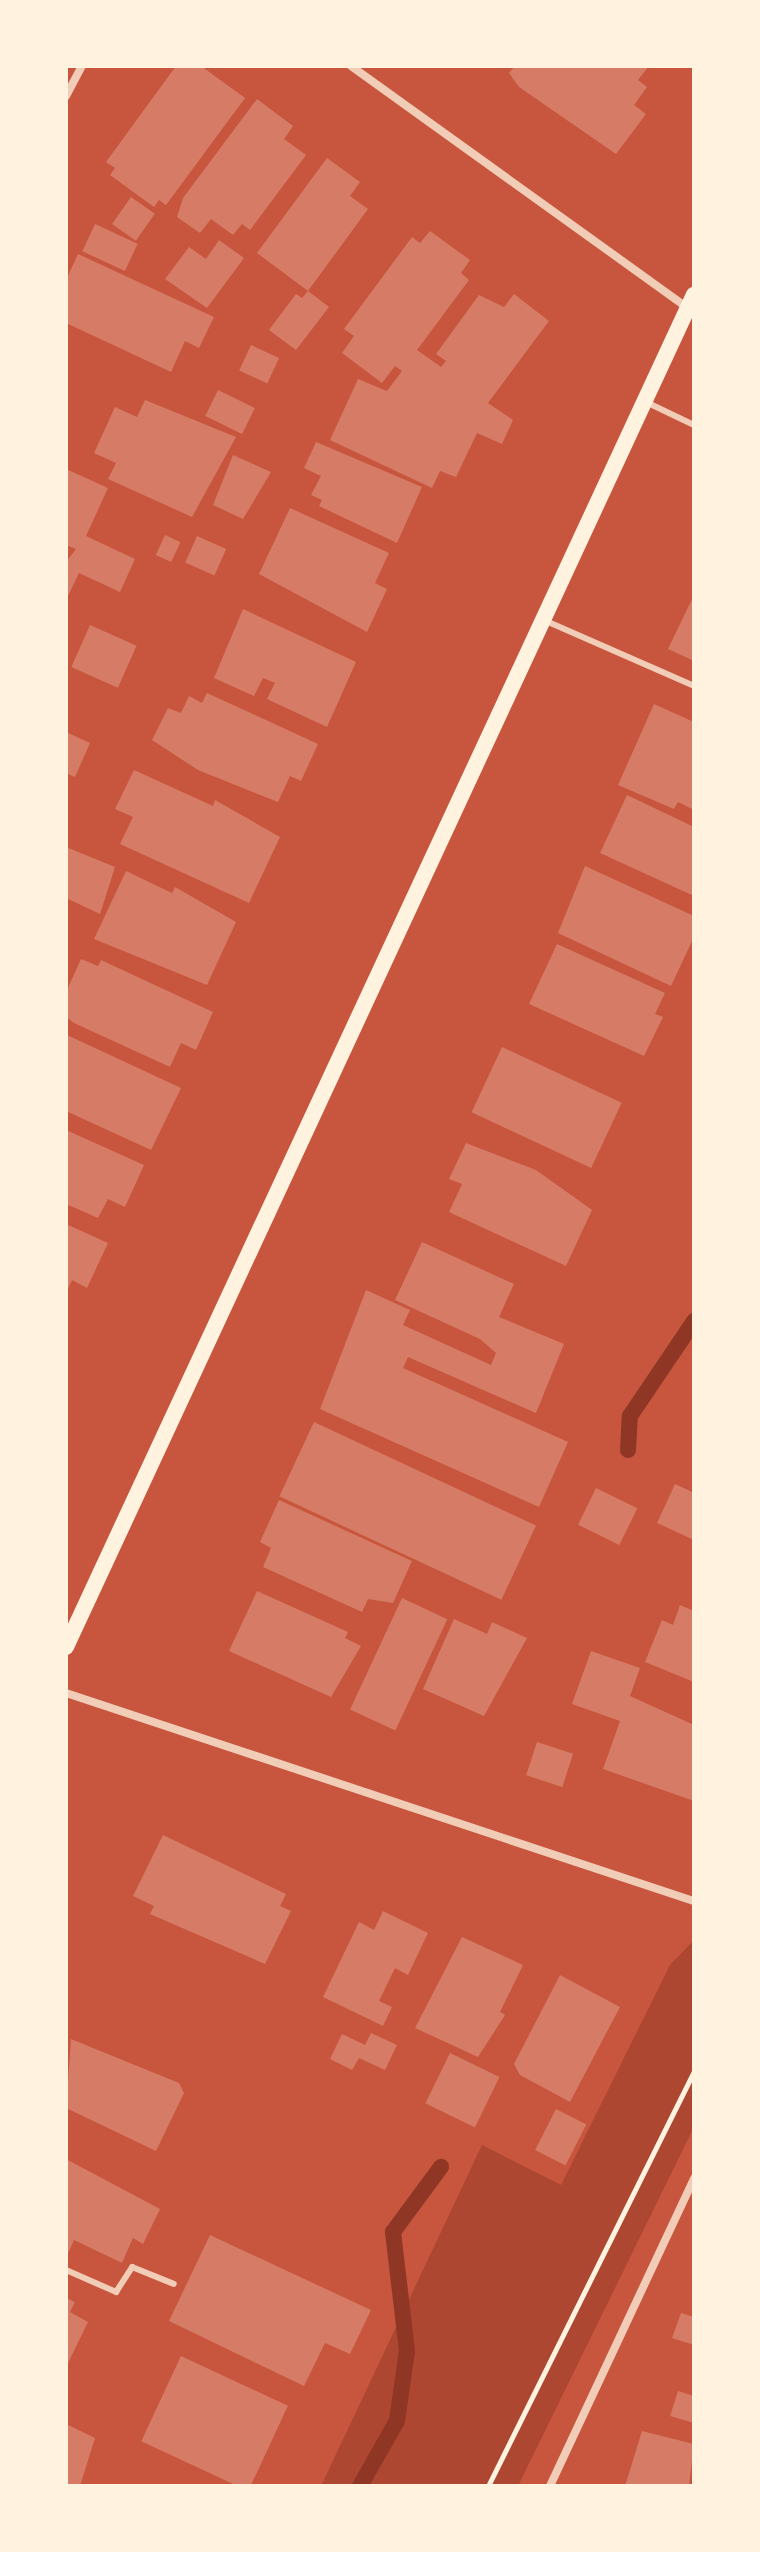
<!DOCTYPE html>
<html>
<head>
<meta charset="utf-8">
<style>
  body { margin:0 }
  #map { position:relative; width:760px; height:2552px; overflow:hidden; background:#c8553d; font-family:"Roboto Condensed",sans-serif }
  div>[style] { position:absolute }
  [style*='--x'] { left:calc(var(--x)*1px); top:calc(var(--y)*1px); width:calc(var(--w)*1px); rotate:calc(var(--a)*1deg) }
  .green>* { inset:0; background:#ae4732 }
  .stream>* { height:16px; margin:-8px; padding:0 8px; transform-origin:8px; border-radius:8px; background:#8f3625 }
  .building>* { inset:0; background:#d67c66; transform-origin:0 0 }
  .path>* { height:5px; margin:-2.5px; padding:0 2.5px; transform-origin:2.5px; border-radius:2.5px; background:#fff3e0 }
  .service>* { height:6px; margin:-3px; padding:0 3px; transform-origin:3px; border-radius:3px; background:#f1ccb7 }
  .minor>* { height:8px; margin:-4px; padding:0 4px; transform-origin:4px; border-radius:4px; background:#f1ccb7 }
  .secondary>* { height:16px; margin:-8px; padding:0 8px; transform-origin:8px; border-radius:8px; background:#fff3e0 }
  span { translate:-50% -50%; white-space:nowrap; text-align:center; line-height:1.15; -webkit-text-stroke:7px #fff3e0; paint-order:stroke }
  .frame { position:absolute; inset:0; border:68px solid #fff3e0; pointer-events:none }
</style>
</head>
<body>
<div id="map">
  <div class="green">
    <div style="clip-path:polygon(694px 1940px,694px 2127px,518px 2486px,321px 2486px,482px 2145px,561px 2185px,670px 1965px)"></div>
  </div>
  <div class="stream">
    <div style="--x:628;--y:1450;--w:34;--a:-87"></div>
    <div style="--x:630;--y:1416;--w:115;--a:-56"></div>
    <div style="--x:360;--y:2486;--w:75;--a:-60.4"></div>
    <div style="--x:397;--y:2421;--w:71;--a:-81.9"></div>
    <div style="--x:407;--y:2351;--w:120;--a:-96.7"></div>
    <div style="--x:393;--y:2232;--w:81;--a:-53.6"></div>
  </div>
  <div class="building">
    <div style="clip-path:polygon(176px 66px,201px 66px,245px 98px,166px 205px,159px 200px,154px 207px,110px 175px,115px 168px,106px 162px)"></div>
    <div style="clip-path:polygon(515px 66px,649px 66px,638px 80px,647px 87px,634px 105px,646px 114px,616px 154px,519px 87px,509px 73px)"></div>
    <div style="clip-path:polygon(257px 99px,293px 126px,284px 139px,306px 155px,250px 230px,242px 224px,233px 235px,211px 219px,200px 233px,177px 217px,183px 198px)"></div>
    <div style="clip-path:polygon(327px 158px,360px 182px,350px 196px,368px 209px,308px 291px,257px 253px)"></div>
    <div style="left:131px;top:197px;width:29px;height:33px;rotate:35deg"></div>
    <div style="left:95px;top:224px;width:47px;height:30px;rotate:25deg"></div>
    <div style="clip-path:polygon(430px 231px,470px 260px,461px 273px,469px 280px,417px 350px,441px 367px,446px 361px,436px 354px,479px 295px,504px 307px,514px 294px,549px 321px,488px 403px,513px 420px,502px 444px,477px 433px,456px 477px,440px 471px,432px 488px,330px 440px,358px 379px,387px 391px,402px 371px,395px 366px,382px 383px,342px 353px,354px 336px,344px 329px,412px 237px,420px 243px)"></div>
    <div style="clip-path:polygon(219px 240px,244px 258px,207px 308px,165px 279px,189px 247px,206px 259px)"></div>
    <div style="clip-path:polygon(78px 254px,214px 317px,199px 348px,185px 341px,171px 372px,66px 323px,66px 280px)"></div>
    <div style="clip-path:polygon(308px 291px,329px 307px,296px 350px,269px 330px,296px 294px,302px 298px)"></div>
    <div style="left:251px;top:345px;width:31px;height:28px;rotate:25deg"></div>
    <div style="left:218px;top:390px;width:41px;height:29px;rotate:26deg"></div>
    <div style="clip-path:polygon(145px 400px,236px 437px,192px 517px,108px 479px,116px 463px,94px 453px,115px 407px,137px 417px)"></div>
    <div style="clip-path:polygon(316px 442px,422px 487px,397px 543px,319px 506px,322px 500px,311px 495px,321px 476px,304px 468px)"></div>
    <div style="clip-path:polygon(233px 455px,271px 472px,243px 519px,213px 505px)"></div>
    <div style="clip-path:polygon(66px 469px,108px 488px,86px 536px,135px 559px,120px 592px,79px 573px,66px 600px,66px 562px,76px 549px,66px 545px)"></div>
    <div style="clip-path:polygon(290px 508px,389px 553px,375px 583px,387px 589px,367px 632px,259px 574px)"></div>
    <div style="left:165px;top:535px;width:17px;height:22px;rotate:25deg"></div>
    <div style="left:197px;top:536px;width:32px;height:29px;rotate:24deg"></div>
    <div style="clip-path:polygon(694px 595px,694px 661px,668px 649px)"></div>
    <div style="clip-path:polygon(243px 609px,356px 662px,327px 727px,267px 699px,275px 683px,263px 678px,254px 696px,214px 678px)"></div>
    <div style="left:90px;top:625px;width:51px;height:46px;rotate:24deg"></div>
    <div style="clip-path:polygon(207px 693px,318px 744px,301px 781px,290px 776px,278px 802px,198px 770px,152px 740px,168px 708px,181px 713px,189px 696px,202px 703px)"></div>
    <div style="clip-path:polygon(654px 704px,694px 722px,694px 810px,678px 802px,674px 809px,618px 785px)"></div>
    <div style="clip-path:polygon(66px 732px,90px 743px,75px 777px,66px 773px)"></div>
    <div style="clip-path:polygon(134px 770px,213px 806px,215px 800px,280px 837px,249px 903px,120px 844px,133px 817px,115px 809px)"></div>
    <div style="clip-path:polygon(627px 795px,694px 827px,694px 896px,600px 853px)"></div>
    <div style="clip-path:polygon(66px 847px,115px 867px,100px 914px,66px 898px)"></div>
    <div style="clip-path:polygon(585px 866px,694px 916px,694px 937px,671px 986px,558px 933px)"></div>
    <div style="clip-path:polygon(126px 871px,172px 893px,175px 887px,236px 922px,207px 985px,94px 939px)"></div>
    <div style="clip-path:polygon(557px 944px,665px 993px,655px 1014px,663px 1017px,644px 1056px,529px 1004px)"></div>
    <div style="clip-path:polygon(81px 959px,98px 966px,101px 960px,213px 1012px,196px 1050px,181px 1043px,170px 1067px,74px 1023px,66px 1017px,66px 992px)"></div>
    <div style="clip-path:polygon(67px 1035px,181px 1088px,151px 1150px,66px 1111px)"></div>
    <div style="left:502px;top:1047px;width:132px;height:72px;rotate:25deg"></div>
    <div style="clip-path:polygon(66px 1130px,144px 1165px,125px 1207px,108px 1199px,98px 1218px,66px 1204px)"></div>
    <div style="clip-path:polygon(466px 1143px,536px 1170px,592px 1210px,566px 1266px,449px 1212px,462px 1184px,449px 1179px)"></div>
    <div style="clip-path:polygon(66px 1224px,108px 1243px,87px 1288px,72px 1280px,66px 1293px)"></div>
    <div style="clip-path:polygon(422px 1242px,514px 1284px,499px 1317px,564px 1344px,536px 1413px,408px 1357px,403px 1368px,568px 1442px,539px 1507px,320px 1409px,366px 1290px,410px 1310px,403px 1325px,491px 1365px,496px 1353px,480px 1339px,395px 1300px)"></div>
    <div style="left:314px;top:1422px;width:245px;height:82px;rotate:25deg"></div>
    <div style="clip-path:polygon(675px 1484px,694px 1493px,694px 1540px,657px 1523px)"></div>
    <div style="left:596px;top:1488px;width:46px;height:41px;rotate:26deg"></div>
    <div style="clip-path:polygon(279px 1500px,412px 1561px,393px 1603px,368px 1599px,362px 1612px,263px 1567px,271px 1548px,260px 1542px)"></div>
    <div style="clip-path:polygon(257px 1591px,348px 1632px,345px 1638px,361px 1646px,331px 1697px,229px 1651px)"></div>
    <div style="left:402px;top:1598px;width:50px;height:123px;rotate:25deg"></div>
    <div style="clip-path:polygon(680px 1605px,694px 1611px,694px 1682px,645px 1662px,662px 1620px,673px 1625px)"></div>
    <div style="clip-path:polygon(454px 1619px,487px 1634px,492px 1622px,527px 1638px,484px 1716px,423px 1689px)"></div>
    <div style="clip-path:polygon(591px 1651px,640px 1668px,630px 1696px,694px 1725px,694px 1801px,603px 1769px,620px 1721px,572px 1704px)"></div>
    <div style="left:537px;top:1742px;width:38px;height:35px;rotate:18deg"></div>
    <div style="clip-path:polygon(163px 1835px,286px 1894px,280px 1906px,291px 1911px,265px 1964px,150px 1914px,154px 1906px,133px 1896px)"></div>
    <div style="clip-path:polygon(383px 1911px,428px 1933px,408px 1975px,395px 1968px,379px 2001px,392px 2007px,383px 2026px,323px 1997px,359px 1922px,374px 1930px)"></div>
    <div style="clip-path:polygon(462px 1937px,523px 1965px,500px 2012px,505px 2015px,478px 2057px,415px 2028px)"></div>
    <div style="clip-path:polygon(560px 1975px,620px 2007px,570px 2102px,520px 2075px,514px 2064px)"></div>
    <div style="clip-path:polygon(371px 2033px,397px 2045px,385px 2070px,359px 2058px,352px 2070px,330px 2059px,342px 2034px,365px 2045px)"></div>
    <div style="clip-path:polygon(71px 2039px,179px 2083px,184px 2093px,156px 2151px,66px 2108px)"></div>
    <div style="left:450px;top:2053px;width:55px;height:56px;rotate:26deg"></div>
    <div style="left:556px;top:2109px;width:34px;height:46px;rotate:27deg"></div>
    <div style="clip-path:polygon(66px 2159px,160px 2209px,143px 2244px,133px 2238px,122px 2263px,74px 2240px,66px 2258px)"></div>
    <div style="clip-path:polygon(210px 2235px,371px 2310px,350px 2354px,325px 2343px,304px 2386px,169px 2321px)"></div>
    <div style="clip-path:polygon(66px 2298px,75px 2302px,70px 2312px,88px 2322px,66px 2367px)"></div>
    <div style="clip-path:polygon(681px 2313px,694px 2317px,694px 2345px,672px 2338px)"></div>
    <div style="left:181px;top:2356px;width:118px;height:94px;rotate:25deg"></div>
    <div style="clip-path:polygon(678px 2391px,694px 2396px,694px 2423px,670px 2416px)"></div>
    <div style="clip-path:polygon(66px 2424px,95px 2438px,80px 2486px,66px 2486px)"></div>
    <div style="clip-path:polygon(642px 2431px,694px 2444px,689px 2486px,625px 2486px)"></div>
  </div>
  <div class="path">
    <div style="--x:488;--y:2486;--w:463;--a:-63.6"></div>
  </div>
  <div class="service">
    <div style="--x:648;--y:403;--w:51;--a:25.6"></div>
    <div style="--x:546;--y:621;--w:162;--a:23.7"></div>
    <div style="--x:66;--y:2270;--w:55;--a:23.7"></div>
    <div style="--x:116;--y:2292;--w:30;--a:-57"></div>
    <div style="--x:132;--y:2267;--w:45;--a:22"></div>
  </div>
  <div class="minor">
    <div style="--x:351;--y:66;--w:415;--a:35.7"></div>
    <div style="--x:66;--y:96;--w:34;--a:-62"></div>
    <div style="--x:66;--y:1693;--w:662;--a:18.33"></div>
    <div style="--x:550;--y:2486;--w:340;--a:-64.9"></div>
  </div>
  <div class="secondary">
    <div style="--x:66;--y:1647;--w:1491;--a:-65.09"></div>
  </div>
  <div class="frame"></div>
</div>
</body>
</html>
